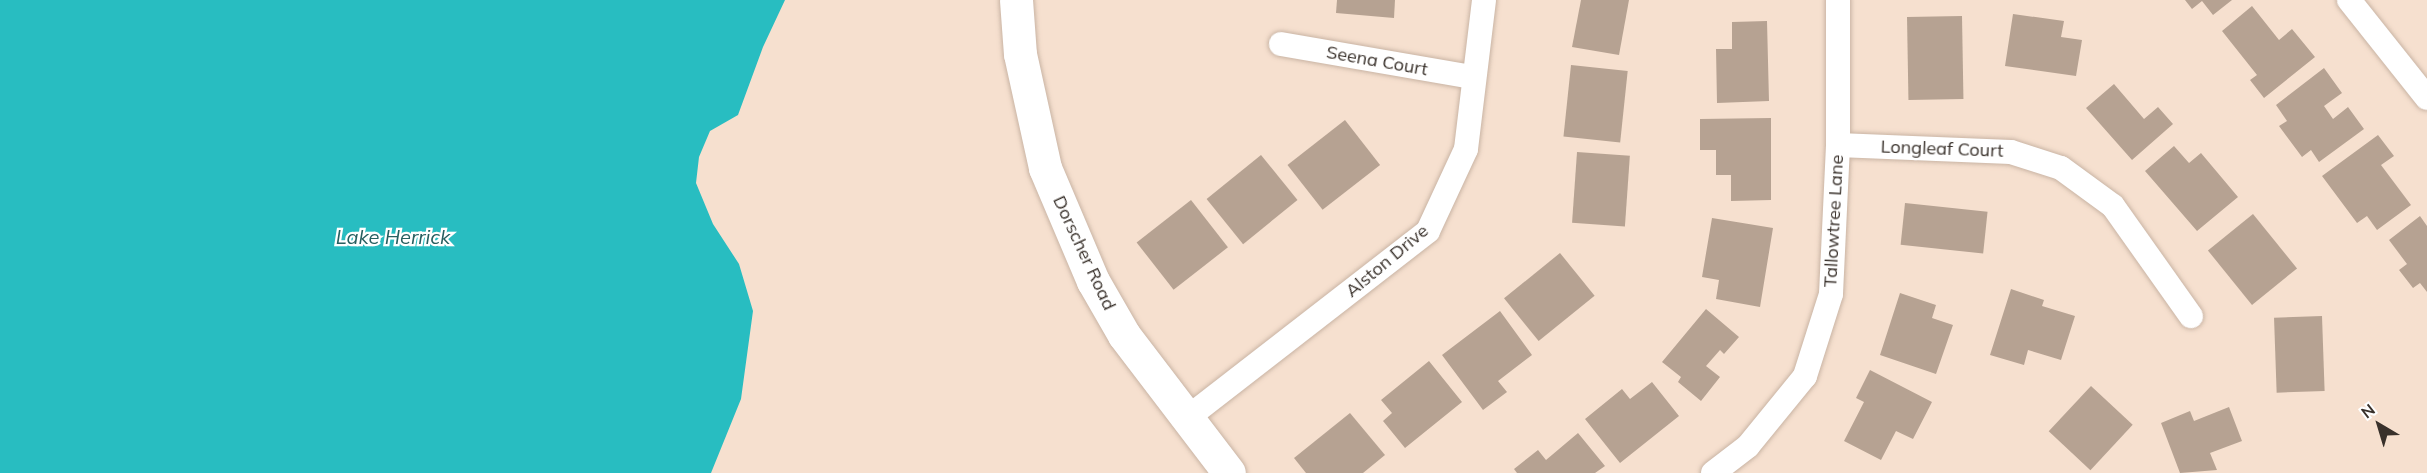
<!DOCTYPE html>
<html>
<head>
<meta charset="utf-8">
<style>
  body { margin:0 }
  #map { position:relative; width:2427px; height:473px; overflow:hidden; background:#f6e0cf; font-family:Mulish,sans-serif }
  div>[style] { position:absolute }
  [style*='--x'] { left:calc(var(--x)*1px); top:calc(var(--y)*1px); width:calc(var(--w)*1px); rotate:calc(var(--a)*1deg) }
  .water>* { inset:0; background:#28bdc1 }
  .building>* { inset:0; background:#b6a292; transform-origin:0 0 }
  .roads { filter:drop-shadow(0 0 2px #c9b4a4) drop-shadow(0 0 2px #c9b4a4) }
  .street>* { height:24px; margin:-12px; padding:0 12px; transform-origin:12px; border-radius:12px; background:#fff }
  .secondary>* { height:33px; margin:-16.5px; padding:0 16.5px; transform-origin:16.5px; border-radius:16.5px; background:#fff }
  span { translate:-50% -50%; white-space:nowrap; text-align:center; line-height:1.15; -webkit-text-stroke:4.5px #fff; paint-order:stroke }
  .street-label { font-size:18px; color:#39312b }
  .water-label { font-size:20px; color:#275f60; font-style:italic }
  .north { position:absolute; left:2349px; top:395px; width:60px; height:60px; -webkit-text-stroke:4px #fff; paint-order:stroke; rotate:322deg; font-size:16px; font-weight:700; line-height:24px; text-align:center; color:#39312b }
  .north::after { content:''; display:block; margin:auto; width:21px; height:27px; background:#39312b; clip-path:polygon(50% 0,100% 100%,50% 72%,0 100%) }
</style>
</head>
<body>
<div id="map">
  <div class="water">
    <div style="clip-path:polygon(0 0,785px 0,763px 47px,738px 115px,710px 131px,699px 157px,696px 183px,713px 224px,739px 264px,753px 311px,741px 399px,711px 473px,0 473px)"></div>
  </div>
  <div class="building">
    <div style="clip-path:polygon(1337px 0,1395px 0,1394px 18px,1336px 13px)"></div>
    <div style="clip-path:polygon(1581px 0,1629px 0,1619px 55px,1572px 47px)"></div>
    <div style="clip-path:polygon(2185px 0,2232px 0,2213px 15px,2202px 1px,2192px 9px)"></div>
    <div style="clip-path:polygon(2252px 6px,2279px 40px,2292px 29px,2315px 57px,2264px 98px,2250px 80px,2257px 75px,2222px 31px)"></div>
    <div style="clip-path:polygon(2013px 14px,2064px 21px,2061px 37px,2082px 40px,2076px 76px,2005px 66px)"></div>
    <div style="left:1962px;top:16px;width:83px;height:55px;rotate:89deg"></div>
    <div style="clip-path:polygon(1767px 21px,1769px 101px,1717px 103px,1716px 49px,1732px 49px,1732px 22px)"></div>
    <div style="left:1571px;top:65px;width:57px;height:72px;rotate:6deg"></div>
    <div style="clip-path:polygon(2324px 68px,2342px 93px,2324px 106px,2333px 119px,2348px 107px,2364px 129px,2319px 162px,2311px 150px,2302px 157px,2279px 126px,2287px 121px,2276px 105px)"></div>
    <div style="clip-path:polygon(2114px 84px,2144px 119px,2158px 107px,2173px 124px,2132px 160px,2086px 108px)"></div>
    <div style="clip-path:polygon(1771px 118px,1771px 200px,1731px 201px,1731px 175px,1716px 175px,1716px 150px,1700px 150px,1700px 119px)"></div>
    <div style="left:1345px;top:120px;width:57px;height:73px;rotate:52deg"></div>
    <div style="clip-path:polygon(2378px 135px,2394px 156px,2381px 165px,2411px 205px,2377px 230px,2367px 216px,2357px 223px,2322px 176px)"></div>
    <div style="clip-path:polygon(2174px 146px,2189px 163px,2201px 153px,2238px 197px,2197px 231px,2145px 171px)"></div>
    <div style="left:1577px;top:152px;width:53px;height:71px;rotate:4deg"></div>
    <div style="left:1261px;top:155px;width:58px;height:70px;rotate:51deg"></div>
    <div style="left:1191px;top:200px;width:60px;height:69px;rotate:52deg"></div>
    <div style="left:1905px;top:203px;width:83px;height:42px;rotate:6deg"></div>
    <div style="left:2253px;top:214px;width:70px;height:58px;rotate:51deg"></div>
    <div style="clip-path:polygon(2420px 216px,2427px 226px,2427px 292px,2420px 283px,2413px 288px,2399px 270px,2407px 264px,2389px 240px)"></div>
    <div style="clip-path:polygon(1712px 218px,1773px 228px,1760px 307px,1716px 299px,1719px 280px,1702px 277px)"></div>
    <div style="left:1560px;top:253px;width:55px;height:72px;rotate:51deg"></div>
    <div style="clip-path:polygon(2011px 289px,2044px 300px,2042px 306px,2075px 316px,2061px 360px,2028px 350px,2024px 365px,1990px 355px)"></div>
    <div style="clip-path:polygon(1900px 293px,1936px 305px,1932px 318px,1953px 325px,1936px 374px,1880px 355px)"></div>
    <div style="clip-path:polygon(1706px 309px,1739px 337px,1724px 354px,1720px 350px,1706px 366px,1720px 377px,1701px 401px,1678px 382px,1681px 377px,1662px 362px)"></div>
    <div style="clip-path:polygon(1500px 311px,1532px 355px,1498px 381px,1507px 392px,1483px 410px,1442px 355px)"></div>
    <div style="left:2322px;top:316px;width:75px;height:48px;rotate:88deg"></div>
    <div style="clip-path:polygon(1429px 361px,1462px 402px,1405px 448px,1383px 421px,1392px 413px,1381px 400px)"></div>
    <div style="clip-path:polygon(1870px 370px,1932px 402px,1913px 439px,1896px 431px,1881px 460px,1844px 441px,1864px 402px,1856px 398px)"></div>
    <div style="clip-path:polygon(1652px 382px,1679px 416px,1620px 463px,1585px 419px,1622px 389px,1630px 399px)"></div>
    <div style="left:2091px;top:386px;width:57px;height:62px;rotate:43deg"></div>
    <div style="clip-path:polygon(2229px 407px,2242px 441px,2210px 453px,2217px 470px,2180px 473px,2161px 423px,2190px 411px,2194px 421px)"></div>
    <div style="clip-path:polygon(1350px 413px,1385px 455px,1363px 473px,1306px 473px,1294px 458px)"></div>
    <div style="clip-path:polygon(1578px 433px,1605px 466px,1595px 473px,1517px 473px,1514px 469px,1538px 450px,1546px 460px)"></div>
  </div>
  <div class="roads">
    <div class="street">
      <div style="--x:2349;--y:0;--w:125;--a:51.5"></div>
      <div style="--x:1281;--y:44;--w:195;--a:9.8"></div>
      <div style="--x:1838;--y:145;--w:173;--a:2.3"></div>
      <div style="--x:2011;--y:152;--w:52;--a:17.7"></div>
      <div style="--x:2061;--y:168;--w:64;--a:36.2"></div>
      <div style="--x:2113;--y:206;--w:135;--a:54.7"></div>
      <div style="--x:1186;--y:419;--w:306;--a:-37.8"></div>
      <div style="--x:1428;--y:231;--w:90;--a:-65.1"></div>
      <div style="--x:1466;--y:149;--w:150;--a:-83.1"></div>
      <div style="--x:1713;--y:473;--w:44;--a:-37.6"></div>
      <div style="--x:1748;--y:446;--w:90;--a:-50.8"></div>
      <div style="--x:1805;--y:376;--w:86;--a:-72.4"></div>
      <div style="--x:1831;--y:294;--w:149;--a:-87.3"></div>
      <div style="--x:1838;--y:145;--w:145;--a:-90"></div>
    </div>
    <div class="secondary">
      <div style="--x:1016;--y:0;--w:54;--a:85.8"></div>
      <div style="--x:1020;--y:54;--w:117;--a:77.6"></div>
      <div style="--x:1045;--y:168;--w:123;--a:67"></div>
      <div style="--x:1093;--y:281;--w:62;--a:60.1"></div>
      <div style="--x:1124;--y:335;--w:173;--a:52.7"></div>
    </div>
  </div>
  <div class="street-label">
    <span style="left:1377px;top:61px;rotate:10deg">Seena Court</span>
    <span style="left:1942px;top:149px;rotate:2deg">Longleaf Court</span>
    <span style="left:1834px;top:221px;rotate:-87deg">Tallowtree Lane</span>
    <span style="left:1084px;top:253px;rotate:65deg">Dorscher Road</span>
    <span style="left:1387px;top:261px;rotate:-40deg">Alston Drive</span>
  </div>
  <div class="water-label">
    <span style="left:393px;top:236px">Lake Herrick</span>
  </div>
  <div class="north">N</div>
</div>
</body>
</html>
